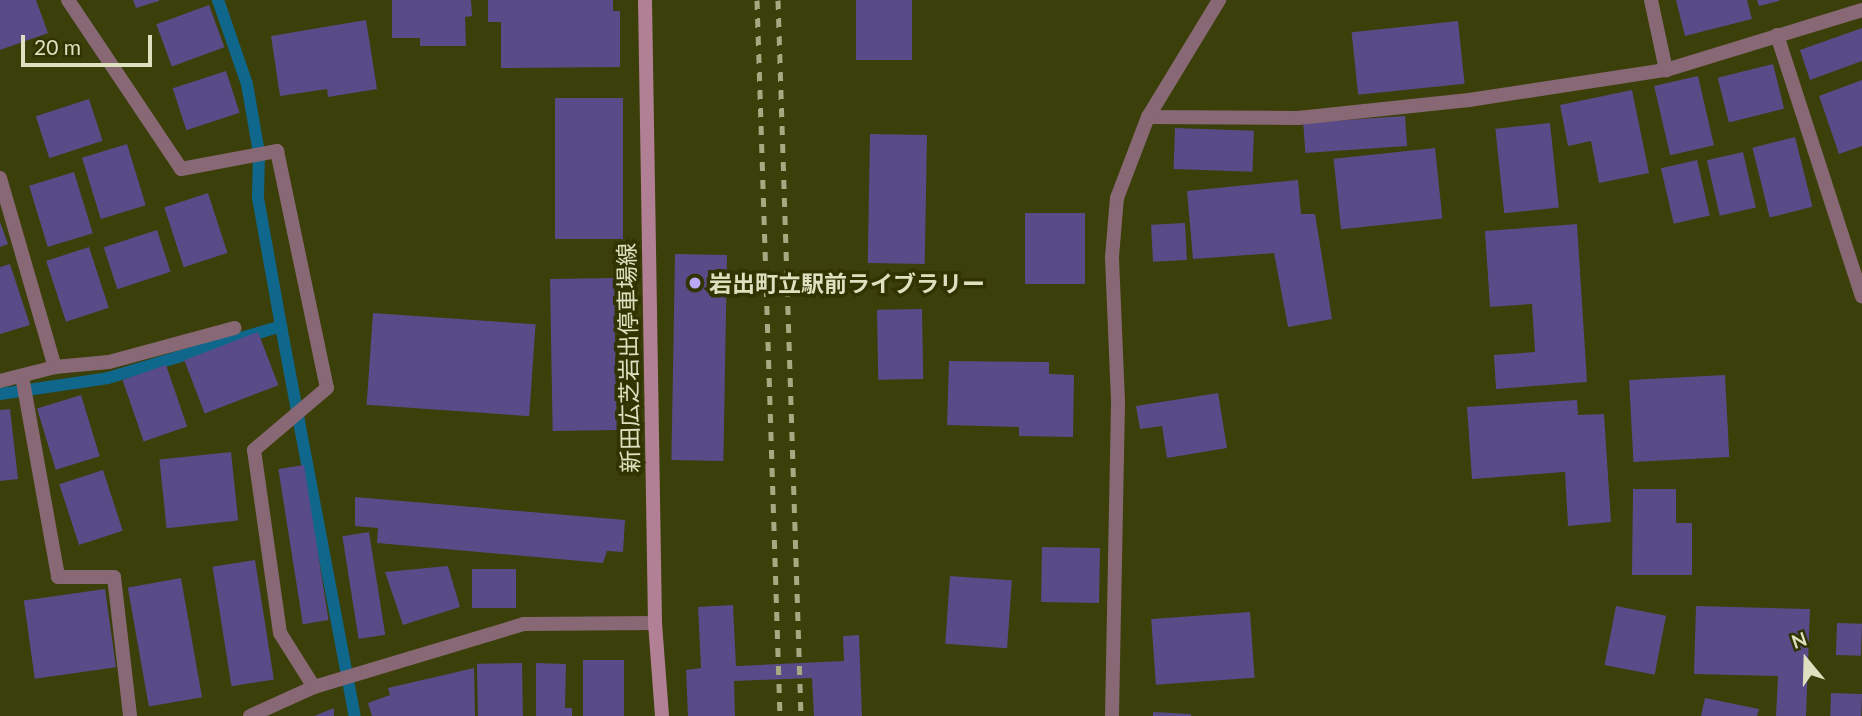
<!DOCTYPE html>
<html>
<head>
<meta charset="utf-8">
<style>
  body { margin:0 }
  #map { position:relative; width:1862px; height:716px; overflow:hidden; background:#3b3f0a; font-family:Lato,"Noto Sans JP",sans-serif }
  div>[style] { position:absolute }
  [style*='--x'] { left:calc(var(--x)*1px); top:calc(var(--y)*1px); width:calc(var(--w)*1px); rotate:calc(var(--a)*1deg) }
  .stream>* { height:12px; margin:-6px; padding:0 6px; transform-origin:6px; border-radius:6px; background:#0f678c }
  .building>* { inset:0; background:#594b87; transform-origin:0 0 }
  .minor>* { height:14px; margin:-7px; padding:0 7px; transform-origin:7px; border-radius:7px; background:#876874 }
  .secondary>* { height:14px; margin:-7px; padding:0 7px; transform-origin:7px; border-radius:7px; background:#b18094 }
  .rail>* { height:5px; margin-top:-2.5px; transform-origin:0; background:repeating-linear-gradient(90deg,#a6aa82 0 9px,transparent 0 18px) }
  .dots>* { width:19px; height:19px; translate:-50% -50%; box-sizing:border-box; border:4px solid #313400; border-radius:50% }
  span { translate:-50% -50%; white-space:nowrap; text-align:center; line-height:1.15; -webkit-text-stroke:7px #313400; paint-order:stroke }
  .poi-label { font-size:23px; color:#dde1c0; font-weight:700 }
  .left { translate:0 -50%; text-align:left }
  .street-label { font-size:23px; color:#dde1c0 }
  .north { position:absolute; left:1771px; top:625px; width:70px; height:70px; -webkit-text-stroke:5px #313400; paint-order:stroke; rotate:341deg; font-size:19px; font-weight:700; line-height:28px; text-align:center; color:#dde1c0 }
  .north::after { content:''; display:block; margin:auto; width:24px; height:32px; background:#dde1c0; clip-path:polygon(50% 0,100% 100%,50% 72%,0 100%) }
  .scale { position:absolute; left:21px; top:35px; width:131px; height:32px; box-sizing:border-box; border:4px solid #dde1c0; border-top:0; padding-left:9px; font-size:21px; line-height:24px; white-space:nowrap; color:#dde1c0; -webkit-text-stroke:5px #313400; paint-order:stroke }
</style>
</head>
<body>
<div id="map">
  <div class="stream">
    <div style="--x:218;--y:0;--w:89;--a:71"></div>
    <div style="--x:247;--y:84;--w:70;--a:80.1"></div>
    <div style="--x:259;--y:153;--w:45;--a:91.3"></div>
    <div style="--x:258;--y:198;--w:130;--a:79.8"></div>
    <div style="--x:0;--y:394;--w:109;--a:-8.4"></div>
    <div style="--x:108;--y:378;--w:181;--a:-16.7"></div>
    <div style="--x:281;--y:326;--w:397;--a:79.3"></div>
  </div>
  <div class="building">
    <div style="clip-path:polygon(0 0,36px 0,48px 33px,0 50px)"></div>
    <div style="clip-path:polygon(133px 0,159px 0,159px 1px,136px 8px)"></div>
    <div style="clip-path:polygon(392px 0,471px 0,472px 16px,465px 17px,466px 46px,420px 46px,420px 38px,392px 38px)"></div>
    <div style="clip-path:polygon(488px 0,613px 0,613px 11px,620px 11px,620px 67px,501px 68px,501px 22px,488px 22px)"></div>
    <div style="left:856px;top:0;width:56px;height:60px"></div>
    <div style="clip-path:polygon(1676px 0,1747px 0,1752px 19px,1685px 36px)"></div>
    <div style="clip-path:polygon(1757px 0,1779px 0,1779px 1px,1759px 6px)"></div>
    <div style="left:209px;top:5px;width:45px;height:56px;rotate:70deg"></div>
    <div style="clip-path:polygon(366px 20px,377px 89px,328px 97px,327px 89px,280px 96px,271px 36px)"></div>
    <div style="left:1458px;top:21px;width:63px;height:107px;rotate:84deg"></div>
    <div style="clip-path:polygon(1862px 28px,1862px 61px,1810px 80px,1800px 50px)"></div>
    <div style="left:1773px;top:64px;width:46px;height:57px;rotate:76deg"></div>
    <div style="left:226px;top:71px;width:44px;height:56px;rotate:72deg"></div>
    <div style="left:1698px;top:76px;width:71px;height:45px;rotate:77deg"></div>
    <div style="clip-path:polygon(1862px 80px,1862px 146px,1839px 154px,1819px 96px)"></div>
    <div style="clip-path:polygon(1632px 90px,1649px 173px,1599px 183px,1591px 141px,1568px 146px,1560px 105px)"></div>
    <div style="left:623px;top:98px;width:141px;height:68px;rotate:90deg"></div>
    <div style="left:89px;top:99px;width:44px;height:56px;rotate:72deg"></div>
    <div style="left:1405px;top:116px;width:30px;height:102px;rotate:86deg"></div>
    <div style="left:1550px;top:123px;width:85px;height:55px;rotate:84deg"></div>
    <div style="left:1175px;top:128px;width:79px;height:41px;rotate:2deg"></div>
    <div style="left:870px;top:134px;width:57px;height:129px;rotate:1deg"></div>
    <div style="left:1795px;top:137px;width:72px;height:44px;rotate:76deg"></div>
    <div style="left:127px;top:144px;width:64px;height:47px;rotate:73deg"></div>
    <div style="left:1435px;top:148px;width:71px;height:102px;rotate:84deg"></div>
    <div style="left:1743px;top:152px;width:57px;height:37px;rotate:77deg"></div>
    <div style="left:1697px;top:160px;width:57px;height:37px;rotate:77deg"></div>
    <div style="left:74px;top:172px;width:64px;height:47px;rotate:73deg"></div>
    <div style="clip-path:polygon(1298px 180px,1301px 214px,1315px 214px,1332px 319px,1288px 327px,1274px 253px,1193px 259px,1187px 191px)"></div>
    <div style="left:208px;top:193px;width:63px;height:46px;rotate:72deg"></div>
    <div style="left:1025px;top:213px;width:60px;height:71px"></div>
    <div style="clip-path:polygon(0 222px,8px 244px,0 247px)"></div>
    <div style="left:1185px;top:223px;width:37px;height:34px;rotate:87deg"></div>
    <div style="clip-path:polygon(1577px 224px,1587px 382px,1496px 389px,1494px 355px,1535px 352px,1532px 304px,1490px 307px,1485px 231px)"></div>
    <div style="left:157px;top:230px;width:44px;height:56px;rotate:72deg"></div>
    <div style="left:89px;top:247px;width:64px;height:45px;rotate:72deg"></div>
    <div style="left:675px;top:254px;width:52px;height:206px;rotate:1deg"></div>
    <div style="clip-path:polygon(10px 264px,30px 325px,0 334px,0 267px)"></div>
    <div style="left:614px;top:278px;width:152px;height:64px;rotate:89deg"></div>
    <div style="left:922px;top:309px;width:70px;height:45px;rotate:89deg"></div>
    <div style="left:373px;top:313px;width:163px;height:92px;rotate:4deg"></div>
    <div style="left:258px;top:332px;width:57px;height:79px;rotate:69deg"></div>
    <div style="clip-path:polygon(949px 361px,1049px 362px,1049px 374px,1074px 375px,1073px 437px,1019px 436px,1019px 427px,947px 425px)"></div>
    <div style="left:166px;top:365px;width:65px;height:46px;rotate:71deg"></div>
    <div style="left:1725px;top:375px;width:82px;height:96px;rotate:87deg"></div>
    <div style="clip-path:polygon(1218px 393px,1227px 448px,1167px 458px,1162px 426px,1140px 429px,1136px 406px)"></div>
    <div style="left:81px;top:395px;width:64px;height:46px;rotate:73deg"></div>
    <div style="clip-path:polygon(1577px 400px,1578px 415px,1604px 414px,1611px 522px,1568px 526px,1565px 472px,1472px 479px,1467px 407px)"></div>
    <div style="clip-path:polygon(10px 409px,18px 479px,0 481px,0 410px)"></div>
    <div style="left:231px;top:452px;width:69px;height:72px;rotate:84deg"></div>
    <div style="left:304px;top:465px;width:157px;height:26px;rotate:81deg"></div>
    <div style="left:103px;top:470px;width:64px;height:46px;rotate:72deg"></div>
    <div style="clip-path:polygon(1633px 489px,1676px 489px,1676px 523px,1692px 523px,1692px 575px,1632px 575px)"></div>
    <div style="clip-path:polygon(355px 497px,625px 520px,623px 552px,607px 551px,603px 563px,377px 543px,378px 528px,355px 526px)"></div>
    <div style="left:369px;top:532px;width:104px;height:27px;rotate:81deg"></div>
    <div style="left:1042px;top:547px;width:58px;height:55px;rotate:1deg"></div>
    <div style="left:255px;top:560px;width:121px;height:43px;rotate:81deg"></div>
    <div style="clip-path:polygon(448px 566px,460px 607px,403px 625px,385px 572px)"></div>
    <div style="left:472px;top:569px;width:44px;height:39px"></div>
    <div style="left:950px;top:576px;width:62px;height:68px;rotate:4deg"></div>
    <div style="left:181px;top:578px;width:121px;height:54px;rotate:80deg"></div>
    <div style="left:105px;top:589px;width:79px;height:82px;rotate:82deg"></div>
    <div style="clip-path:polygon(733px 605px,736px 666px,844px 661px,843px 636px,859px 635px,862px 716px,814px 716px,812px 678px,734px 681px,735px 716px,688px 716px,686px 670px,701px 668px,698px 607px)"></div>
    <div style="left:1616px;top:606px;width:51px;height:60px;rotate:11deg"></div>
    <div style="clip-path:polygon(1696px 606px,1810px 609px,1806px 716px,1776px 716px,1778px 676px,1694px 674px)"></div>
    <div style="left:1250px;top:612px;width:66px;height:99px;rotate:86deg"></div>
    <div style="left:1837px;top:623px;width:25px;height:32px;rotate:2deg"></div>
    <div style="left:624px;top:660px;width:56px;height:41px;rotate:90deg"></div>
    <div style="left:522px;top:663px;width:53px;height:45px;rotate:89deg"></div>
    <div style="clip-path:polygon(536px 663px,566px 664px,565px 708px,572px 708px,572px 716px,536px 716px)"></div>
    <div style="clip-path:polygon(474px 668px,475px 716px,372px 716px,368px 703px,390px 695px,388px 688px)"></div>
    <div style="left:1831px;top:693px;width:31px;height:23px;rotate:2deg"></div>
    <div style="clip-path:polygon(1705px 698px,1759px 709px,1757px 716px,1701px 716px)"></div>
    <div style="clip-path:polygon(334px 708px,334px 716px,314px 716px)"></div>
    <div style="clip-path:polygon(1153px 712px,1191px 714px,1191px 716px,1153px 716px)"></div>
  </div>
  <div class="minor">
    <div style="--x:68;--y:0;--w:203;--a:56.2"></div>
    <div style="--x:181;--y:169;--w:98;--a:-10.6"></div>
    <div style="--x:277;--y:151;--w:242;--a:78.1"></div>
    <div style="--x:327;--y:388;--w:96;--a:139.7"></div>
    <div style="--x:254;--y:450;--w:185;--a:81.9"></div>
    <div style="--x:280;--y:633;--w:64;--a:57.8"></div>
    <div style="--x:1651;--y:0;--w:72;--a:77.9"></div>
    <div style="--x:1777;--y:35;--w:275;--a:72"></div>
    <div style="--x:1148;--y:117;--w:150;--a:0.4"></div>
    <div style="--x:1298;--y:118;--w:172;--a:-6"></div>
    <div style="--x:1469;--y:100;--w:199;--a:-8.7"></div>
    <div style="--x:1666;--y:70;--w:205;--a:-17"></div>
    <div style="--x:0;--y:178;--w:197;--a:73.8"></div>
    <div style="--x:22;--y:376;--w:204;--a:79.8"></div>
    <div style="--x:58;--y:577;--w:56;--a:0"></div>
    <div style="--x:114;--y:577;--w:140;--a:83.4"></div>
    <div style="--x:0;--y:381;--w:57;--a:-14.3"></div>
    <div style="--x:55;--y:367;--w:54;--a:-5.3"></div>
    <div style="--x:109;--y:362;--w:130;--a:-15.2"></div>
    <div style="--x:250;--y:716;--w:70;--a:-24.4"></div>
    <div style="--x:314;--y:687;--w:219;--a:-16.7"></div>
    <div style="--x:524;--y:624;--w:131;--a:-0.4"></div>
    <div style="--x:1112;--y:716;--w:315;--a:-88.9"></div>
    <div style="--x:1118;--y:401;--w:144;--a:-92.4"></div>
    <div style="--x:1112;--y:257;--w:59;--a:-85.2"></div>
    <div style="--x:1117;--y:198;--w:87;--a:-69.1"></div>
    <div style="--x:1148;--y:117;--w:137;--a:-58.7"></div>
  </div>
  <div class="secondary">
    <div style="--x:645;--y:0;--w:623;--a:89.08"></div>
    <div style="--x:655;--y:623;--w:93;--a:85.7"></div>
  </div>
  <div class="rail">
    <div style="--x:757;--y:0;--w:716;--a:88.16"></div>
    <div style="--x:778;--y:0;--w:716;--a:88.16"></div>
  </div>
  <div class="dots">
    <div style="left:695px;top:283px;background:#baaaf6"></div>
  </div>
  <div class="poi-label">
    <span class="left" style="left:709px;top:283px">岩出町立駅前ライブラリー</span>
  </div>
  <div class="street-label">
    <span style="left:628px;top:358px;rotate:-91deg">新田広芝岩出停車場線</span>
  </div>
  <div class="north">N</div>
  <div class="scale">20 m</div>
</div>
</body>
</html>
